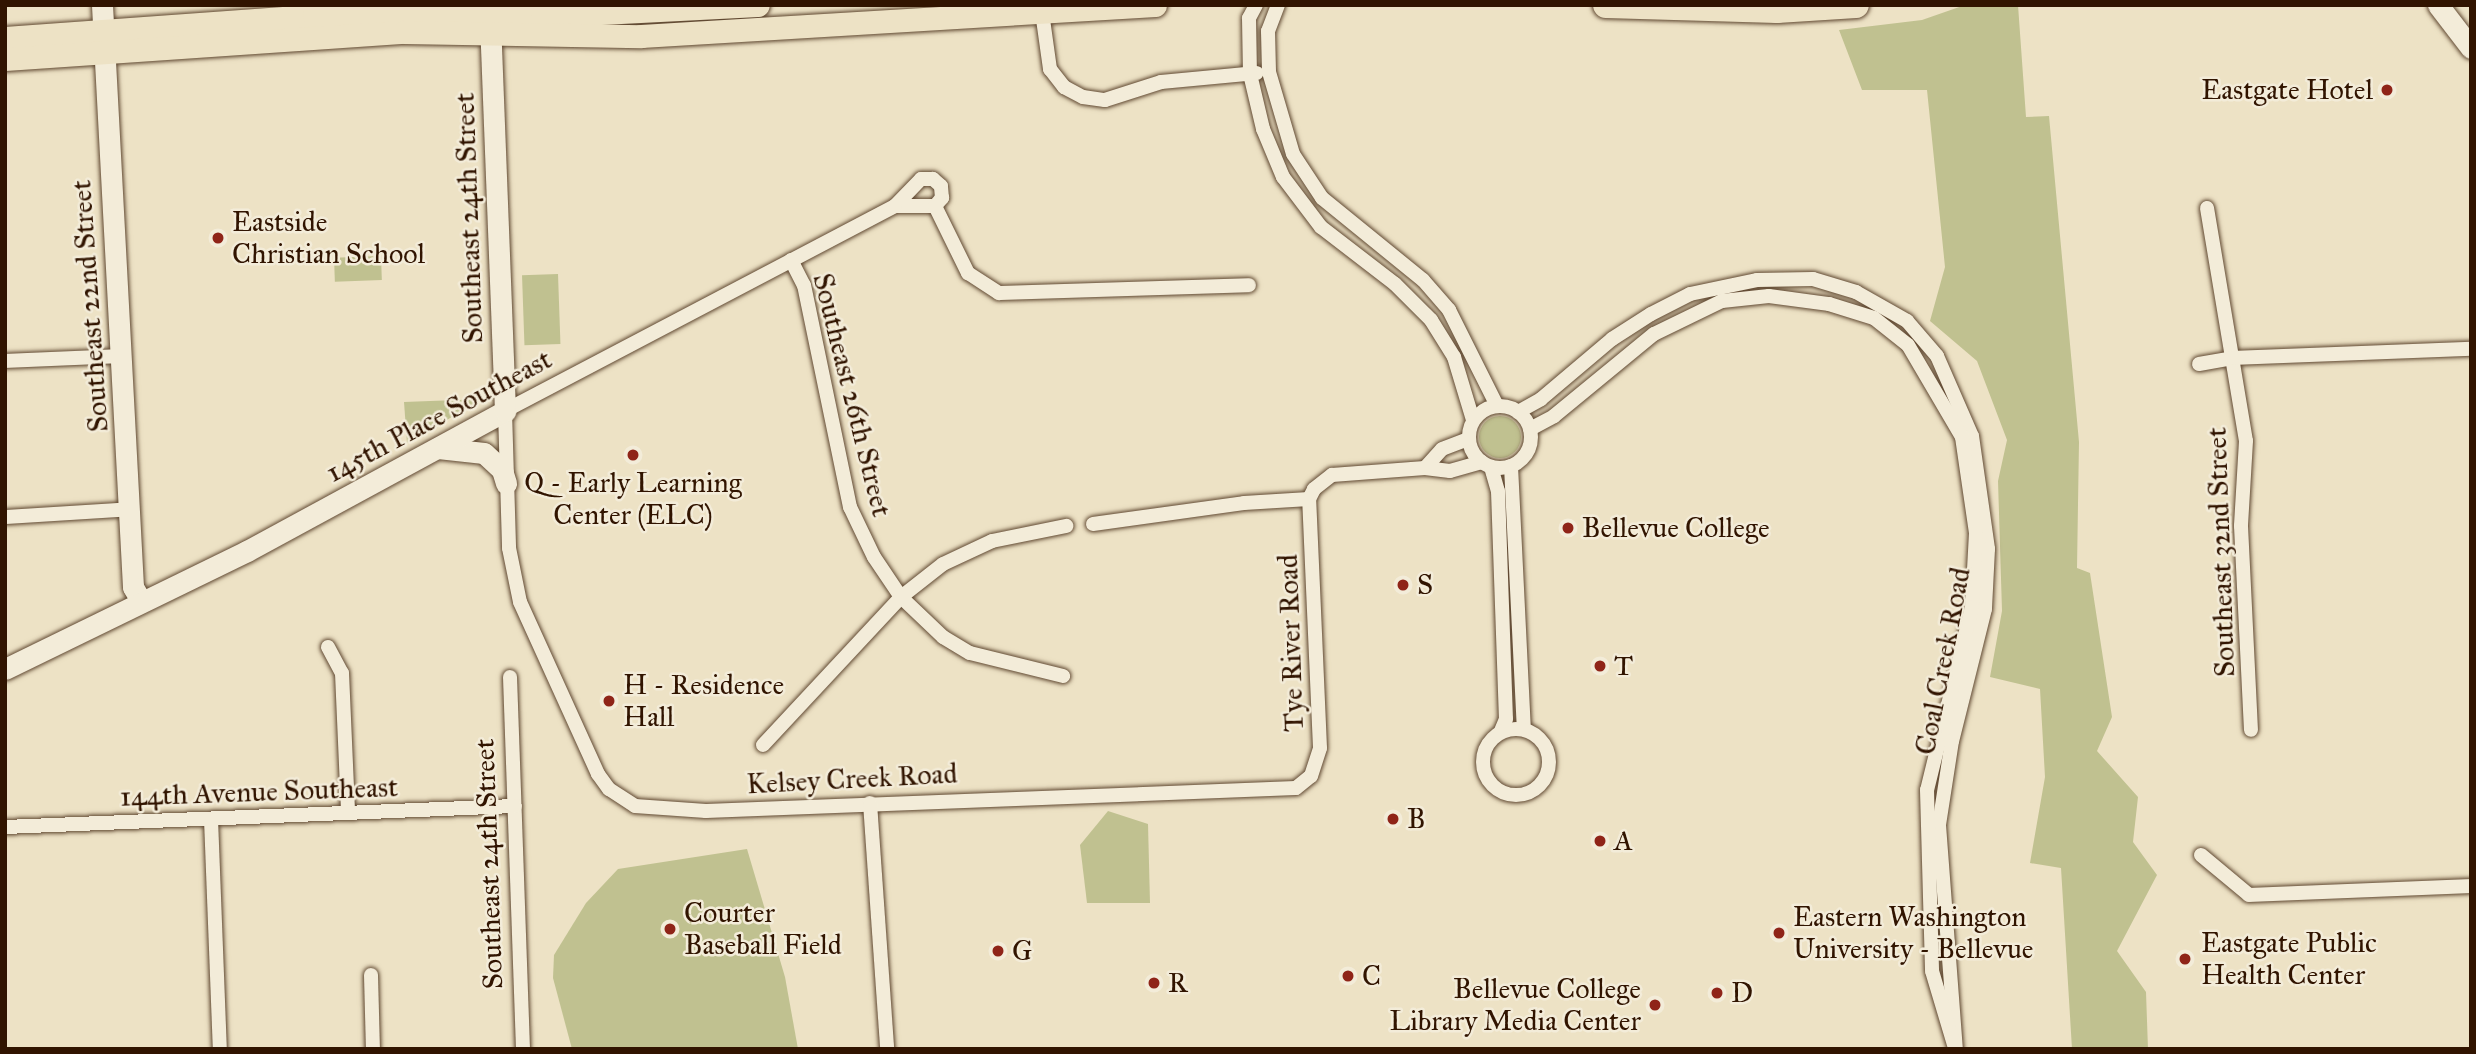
<!DOCTYPE html>
<html>
<head>
<meta charset="utf-8">
<style>
  body { margin:0 }
  #map { position:relative; width:2476px; height:1054px; overflow:hidden; background:#ede2c5; font-family:"IM FELL Great Primer",serif }
  div>[style] { position:absolute }
  [style*='--x'] { left:calc(var(--x)*1px); top:calc(var(--y)*1px); width:calc(var(--w)*1px); rotate:calc(var(--a)*1deg) }
  .green>* { inset:0; background:#c0c190; transform-origin:0 0 }
  .round { border-radius:50% }
  .roads { filter:drop-shadow(0 0 2px #604831) drop-shadow(0 0 2px #604831) }
  .street>* { height:14px; margin:-7px; padding:0 7px; transform-origin:7px; border-radius:7px; background:#f3ecd9 }
  .street>.ring { margin:-7px; padding:0; box-sizing:content-box; background:none; border:14px solid #f3ecd9; border-radius:50% }
  .secondary>* { height:21px; margin:-10.5px; padding:0 10.5px; transform-origin:10.5px; border-radius:10.5px; background:#f3ecd9 }
  .primary>* { height:23px; margin:-11.5px; padding:0 11.5px; transform-origin:11.5px; border-radius:11.5px; background:#ede2c5 }
  .highway>* { height:26px; margin:-13px; padding:0 13px; transform-origin:13px; border-radius:13px; background:#ede2c5 }
  .dots>* { width:19px; height:19px; translate:-50% -50%; box-sizing:border-box; border:4px solid #f3ecd9; border-radius:50% }
  span { translate:-50% -50%; white-space:nowrap; text-align:center; line-height:1.15; -webkit-text-stroke:5px #f3ecd9; paint-order:stroke }
  .poi-label { font-size:28px; color:#311400 }
  .right { translate:-100% -50%; text-align:right }
  .left { translate:0 -50%; text-align:left }
  .street-label { font-size:28px; color:#311400 }
  .frame { position:absolute; inset:0; border:7px solid #311400; pointer-events:none }
</style>
</head>
<body>
<div id="map">
  <div class="green">
    <div style="clip-path:polygon(1965px 5px,2018px 5px,2026px 117px,2049px 116px,2079px 442px,2077px 568px,2090px 573px,2112px 717px,2097px 751px,2138px 797px,2133px 842px,2157px 875px,2117px 951px,2146px 992px,2148px 1049px,2072px 1049px,2061px 868px,2030px 863px,2045px 777px,2040px 689px,1990px 677px,2002px 611px,1998px 481px,2007px 440px,1977px 361px,1930px 321px,1945px 267px,1927px 90px,1862px 90px,1839px 30px,1922px 20px)"></div>
    <div style="left:381px;top:256px;width:24px;height:47px;rotate:88deg"></div>
    <div style="left:558px;top:274px;width:70px;height:36px;rotate:88deg"></div>
    <div style="clip-path:polygon(483px 399px,407px 443px,404px 402px)"></div>
    <div class="round" style="left:1479px;top:416px;width:42px;height:42px"></div>
    <div style="clip-path:polygon(1108px 811px,1148px 824px,1150px 903px,1087px 903px,1080px 845px)"></div>
    <div style="clip-path:polygon(747px 849px,785px 977px,798px 1049px,572px 1049px,553px 978px,554px 955px,586px 903px,618px 869px)"></div>
  </div>
  <div class="roads">
    <div class="street">
      <div style="--x:1041;--y:5;--w:65;--a:82"></div>
      <div style="--x:1050;--y:69;--w:23;--a:52"></div>
      <div style="--x:1064;--y:87;--w:21;--a:28"></div>
      <div style="--x:1083;--y:97;--w:22;--a:8"></div>
      <div style="--x:1105;--y:100;--w:59;--a:-17.8"></div>
      <div style="--x:1161;--y:82;--w:96;--a:-5.4"></div>
      <div style="--x:1256;--y:5;--w:15;--a:118"></div>
      <div style="--x:1249;--y:18;--w:56;--a:89"></div>
      <div style="--x:1250;--y:74;--w:57;--a:76.7"></div>
      <div style="--x:1263;--y:129;--w:52;--a:67.4"></div>
      <div style="--x:1283;--y:177;--w:63;--a:52.8"></div>
      <div style="--x:1321;--y:227;--w:93;--a:37.6"></div>
      <div style="--x:1395;--y:284;--w:51;--a:45"></div>
      <div style="--x:1431;--y:320;--w:44;--a:58.1"></div>
      <div style="--x:1454;--y:357;--w:66;--a:73.2"></div>
      <div style="--x:1278;--y:5;--w:28;--a:111"></div>
      <div style="--x:1268;--y:31;--w:41;--a:88.6"></div>
      <div style="--x:1269;--y:72;--w:85;--a:73.7"></div>
      <div style="--x:1293;--y:154;--w:53;--a:56.6"></div>
      <div style="--x:1322;--y:198;--w:130;--a:39.1"></div>
      <div style="--x:1423;--y:280;--w:40;--a:49"></div>
      <div style="--x:1449;--y:310;--w:107;--a:63.4"></div>
      <div style="--x:895;--y:206;--w:40;--a:0"></div>
      <div style="--x:935;--y:206;--w:11;--a:-49"></div>
      <div style="--x:942;--y:198;--w:12;--a:-95"></div>
      <div style="--x:941;--y:186;--w:11;--a:-139"></div>
      <div style="--x:933;--y:179;--w:12;--a:180"></div>
      <div style="--x:921;--y:179;--w:37;--a:134"></div>
      <div style="--x:895;--y:206;--w:441;--a:152.3"></div>
      <div style="--x:505;--y:411;--w:137;--a:88.3"></div>
      <div style="--x:509;--y:548;--w:55;--a:78.5"></div>
      <div style="--x:520;--y:602;--w:189;--a:65.6"></div>
      <div style="--x:598;--y:774;--w:19;--a:54"></div>
      <div style="--x:609;--y:789;--w:31;--a:33"></div>
      <div style="--x:635;--y:806;--w:71;--a:4"></div>
      <div style="--x:706;--y:811;--w:590;--a:-2.23"></div>
      <div style="--x:1296;--y:788;--w:19;--a:-39"></div>
      <div style="--x:1311;--y:776;--w:29;--a:-72"></div>
      <div style="--x:1320;--y:748;--w:249;--a:-92.5"></div>
      <div style="--x:1309;--y:499;--w:11;--a:-63"></div>
      <div style="--x:1314;--y:489;--w:23;--a:-38"></div>
      <div style="--x:1332;--y:475;--w:93;--a:-4.3"></div>
      <div style="--x:1425;--y:468;--w:25;--a:7"></div>
      <div style="--x:1450;--y:471;--w:33;--a:-16"></div>
      <div style="--x:935;--y:206;--w:75;--a:63.8"></div>
      <div style="--x:968;--y:273;--w:37;--a:33"></div>
      <div style="--x:999;--y:293;--w:250;--a:-1.8"></div>
      <div style="--x:2207;--y:208;--w:236;--a:80.5"></div>
      <div style="--x:2246;--y:441;--w:85;--a:93.4"></div>
      <div style="--x:2241;--y:526;--w:204;--a:87.2"></div>
      <div style="--x:791;--y:260;--w:28;--a:63"></div>
      <div style="--x:804;--y:285;--w:227;--a:78.3"></div>
      <div style="--x:850;--y:507;--w:55;--a:64.4"></div>
      <div style="--x:874;--y:557;--w:48;--a:56"></div>
      <div style="--x:901;--y:597;--w:58;--a:43.6"></div>
      <div style="--x:943;--y:637;--w:31;--a:31"></div>
      <div style="--x:970;--y:653;--w:96;--a:13.9"></div>
      <div style="--x:5;--y:361;--w:116;--a:-2.5"></div>
      <div style="--x:2199;--y:364;--w:34;--a:-10"></div>
      <div style="--x:2232;--y:358;--w:239;--a:-2.2"></div>
      <div class="ring" style="left:1469px;top:406px;width:48px;height:48px"></div>
      <div style="--x:1518;--y:412;--w:26;--a:-29"></div>
      <div style="--x:1541;--y:399;--w:93;--a:-40.2"></div>
      <div style="--x:1612;--y:339;--w:46;--a:-32.7"></div>
      <div style="--x:1651;--y:314;--w:44;--a:-27.1"></div>
      <div style="--x:1690;--y:294;--w:68;--a:-11.8"></div>
      <div style="--x:1757;--y:280;--w:56;--a:-1"></div>
      <div style="--x:1813;--y:279;--w:45;--a:16.8"></div>
      <div style="--x:1856;--y:292;--w:59;--a:29.6"></div>
      <div style="--x:1907;--y:321;--w:46;--a:49.4"></div>
      <div style="--x:1937;--y:356;--w:87;--a:66.4"></div>
      <div style="--x:1972;--y:436;--w:114;--a:81.9"></div>
      <div style="--x:1988;--y:549;--w:60;--a:92.9"></div>
      <div style="--x:1985;--y:609;--w:136;--a:104"></div>
      <div style="--x:1952;--y:741;--w:85;--a:98.8"></div>
      <div style="--x:1939;--y:825;--w:225;--a:85.7"></div>
      <div style="--x:1530;--y:429;--w:27;--a:-28"></div>
      <div style="--x:1554;--y:416;--w:129;--a:-39.4"></div>
      <div style="--x:1654;--y:334;--w:76;--a:-25.9"></div>
      <div style="--x:1722;--y:301;--w:47;--a:-6.1"></div>
      <div style="--x:1769;--y:296;--w:61;--a:7.6"></div>
      <div style="--x:1829;--y:304;--w:47;--a:17.3"></div>
      <div style="--x:1874;--y:318;--w:43;--a:38.5"></div>
      <div style="--x:1908;--y:345;--w:107;--a:59.6"></div>
      <div style="--x:1962;--y:437;--w:97;--a:81.7"></div>
      <div style="--x:1976;--y:533;--w:74;--a:93.1"></div>
      <div style="--x:1972;--y:607;--w:188;--a:103.8"></div>
      <div style="--x:1927;--y:790;--w:181;--a:88.4"></div>
      <div style="--x:1932;--y:971;--w:77;--a:73.4"></div>
      <div style="--x:1511;--y:466;--w:263;--a:87.2"></div>
      <div style="--x:1491;--y:467;--w:25;--a:74"></div>
      <div style="--x:1498;--y:491;--w:228;--a:88"></div>
      <div style="--x:1506;--y:719;--w:13;--a:113"></div>
      <div style="--x:1425;--y:468;--w:25;--a:-48"></div>
      <div style="--x:1442;--y:449;--w:28;--a:-21"></div>
      <div style="--x:5;--y:517;--w:126;--a:-3.6"></div>
      <div style="--x:1093;--y:524;--w:152;--a:-7.9"></div>
      <div style="--x:1244;--y:503;--w:65;--a:-3.5"></div>
      <div style="--x:328;--y:647;--w:30;--a:62"></div>
      <div style="--x:342;--y:673;--w:140;--a:87.5"></div>
      <div style="--x:510;--y:677;--w:372;--a:88"></div>
      <div class="ring" style="left:1483px;top:729px;width:52px;height:52px"></div>
      <div style="--x:763;--y:745;--w:202;--a:-47"></div>
      <div style="--x:901;--y:597;--w:53;--a:-38.2"></div>
      <div style="--x:943;--y:564;--w:54;--a:-25.1"></div>
      <div style="--x:992;--y:541;--w:76;--a:-11.5"></div>
      <div style="--x:870;--y:803;--w:247;--a:86"></div>
      <div style="--x:211;--y:819;--w:230;--a:87.8"></div>
      <div style="--x:5;--y:827;--w:510;--a:-2.36"></div>
      <div style="--x:2201;--y:855;--w:62;--a:39.8"></div>
      <div style="--x:2249;--y:895;--w:222;--a:-2.3"></div>
      <div style="--x:371;--y:975;--w:74;--a:88.5"></div>
    </div>
    <div class="secondary">
      <div style="--x:102;--y:5;--w:583;--a:86.95"></div>
      <div style="--x:133;--y:587;--w:16;--a:60"></div>
      <div style="--x:2438;--y:5;--w:54;--a:52.5"></div>
      <div style="--x:438;--y:448;--w:46;--a:6.2"></div>
      <div style="--x:484;--y:453;--w:25;--a:43"></div>
      <div style="--x:502;--y:470;--w:14;--a:73"></div>
      <div style="--x:5;--y:669;--w:269;--a:-26"></div>
      <div style="--x:247;--y:551;--w:294;--a:-28.5"></div>
      <div style="--x:505;--y:411;--w:393;--a:-92.2"></div>
    </div>
    <div class="primary">
      <div style="--x:5;--y:38;--w:310;--a:-4.1"></div>
      <div style="--x:314;--y:16;--w:228;--a:0"></div>
      <div style="--x:542;--y:16;--w:216;--a:-2.9"></div>
      <div style="--x:5;--y:59;--w:400;--a:-3.9"></div>
      <div style="--x:404;--y:32;--w:237;--a:1"></div>
      <div style="--x:641;--y:36;--w:515;--a:-3.45"></div>
    </div>
    <div class="highway">
      <div style="--x:1606;--y:5;--w:171;--a:1.7"></div>
      <div style="--x:1777;--y:10;--w:79;--a:-3.6"></div>
    </div>
  </div>
  <div class="dots">
    <div style="left:2387px;top:90px;background:#8f2418"></div>
    <div style="left:218px;top:238px;background:#8f2418"></div>
    <div style="left:633px;top:455px;background:#8f2418"></div>
    <div style="left:1568px;top:528px;background:#8f2418"></div>
    <div style="left:1403px;top:585px;background:#8f2418"></div>
    <div style="left:1600px;top:666px;background:#8f2418"></div>
    <div style="left:609px;top:701px;background:#8f2418"></div>
    <div style="left:1393px;top:819px;background:#8f2418"></div>
    <div style="left:1600px;top:841px;background:#8f2418"></div>
    <div style="left:670px;top:929px;background:#8f2418"></div>
    <div style="left:1779px;top:933px;background:#8f2418"></div>
    <div style="left:998px;top:951px;background:#8f2418"></div>
    <div style="left:2185px;top:959px;background:#8f2418"></div>
    <div style="left:1348px;top:976px;background:#8f2418"></div>
    <div style="left:1154px;top:983px;background:#8f2418"></div>
    <div style="left:1717px;top:993px;background:#8f2418"></div>
    <div style="left:1655px;top:1005px;background:#8f2418"></div>
  </div>
  <div class="poi-label">
    <span class="right" style="left:2373px;top:90px">Eastgate Hotel</span>
    <span class="left" style="left:232px;top:238px">Eastside<br>Christian School</span>
    <span style="left:633px;top:499px">Q - Early Learning<br>Center (ELC)</span>
    <span class="left" style="left:1582px;top:528px">Bellevue College</span>
    <span class="left" style="left:1417px;top:585px">S</span>
    <span class="left" style="left:1614px;top:666px">T</span>
    <span class="left" style="left:623px;top:701px">H - Residence<br>Hall</span>
    <span class="left" style="left:1407px;top:819px">B</span>
    <span class="left" style="left:1614px;top:841px">A</span>
    <span class="left" style="left:684px;top:929px">Courter<br>Baseball Field</span>
    <span class="left" style="left:1793px;top:933px">Eastern Washington<br>University - Bellevue</span>
    <span class="left" style="left:2201px;top:959px">Eastgate Public<br>Health Center</span>
    <span class="left" style="left:1012px;top:951px">G</span>
    <span class="left" style="left:1362px;top:976px">C</span>
    <span class="left" style="left:1168px;top:983px">R</span>
    <span class="right" style="left:1641px;top:1005px">Bellevue College<br>Library Media Center</span>
    <span class="left" style="left:1731px;top:993px">D</span>
  </div>
  <div class="street-label">
    <span style="left:469px;top:218px;rotate:-92deg">Southeast 24th Street</span>
    <span style="left:90px;top:306px;rotate:-94deg">Southeast 22nd Street</span>
    <span style="left:852px;top:395px;rotate:76deg">Southeast 26th Street</span>
    <span style="left:439px;top:416px;rotate:-28deg">145th Place Southeast</span>
    <span style="left:2221px;top:552px;rotate:-92deg">Southeast 32nd Street</span>
    <span style="left:1291px;top:643px;rotate:-92deg">Tye River Road</span>
    <span style="left:1943px;top:661px;rotate:-79deg">Coal Creek Road</span>
    <span style="left:852px;top:779px;rotate:-3deg">Kelsey Creek Road</span>
    <span style="left:259px;top:792px;rotate:-2deg">144th Avenue Southeast</span>
    <span style="left:489px;top:864px;rotate:-92deg">Southeast 24th Street</span>
  </div>
  <div class="frame"></div>
</div>
</body>
</html>
